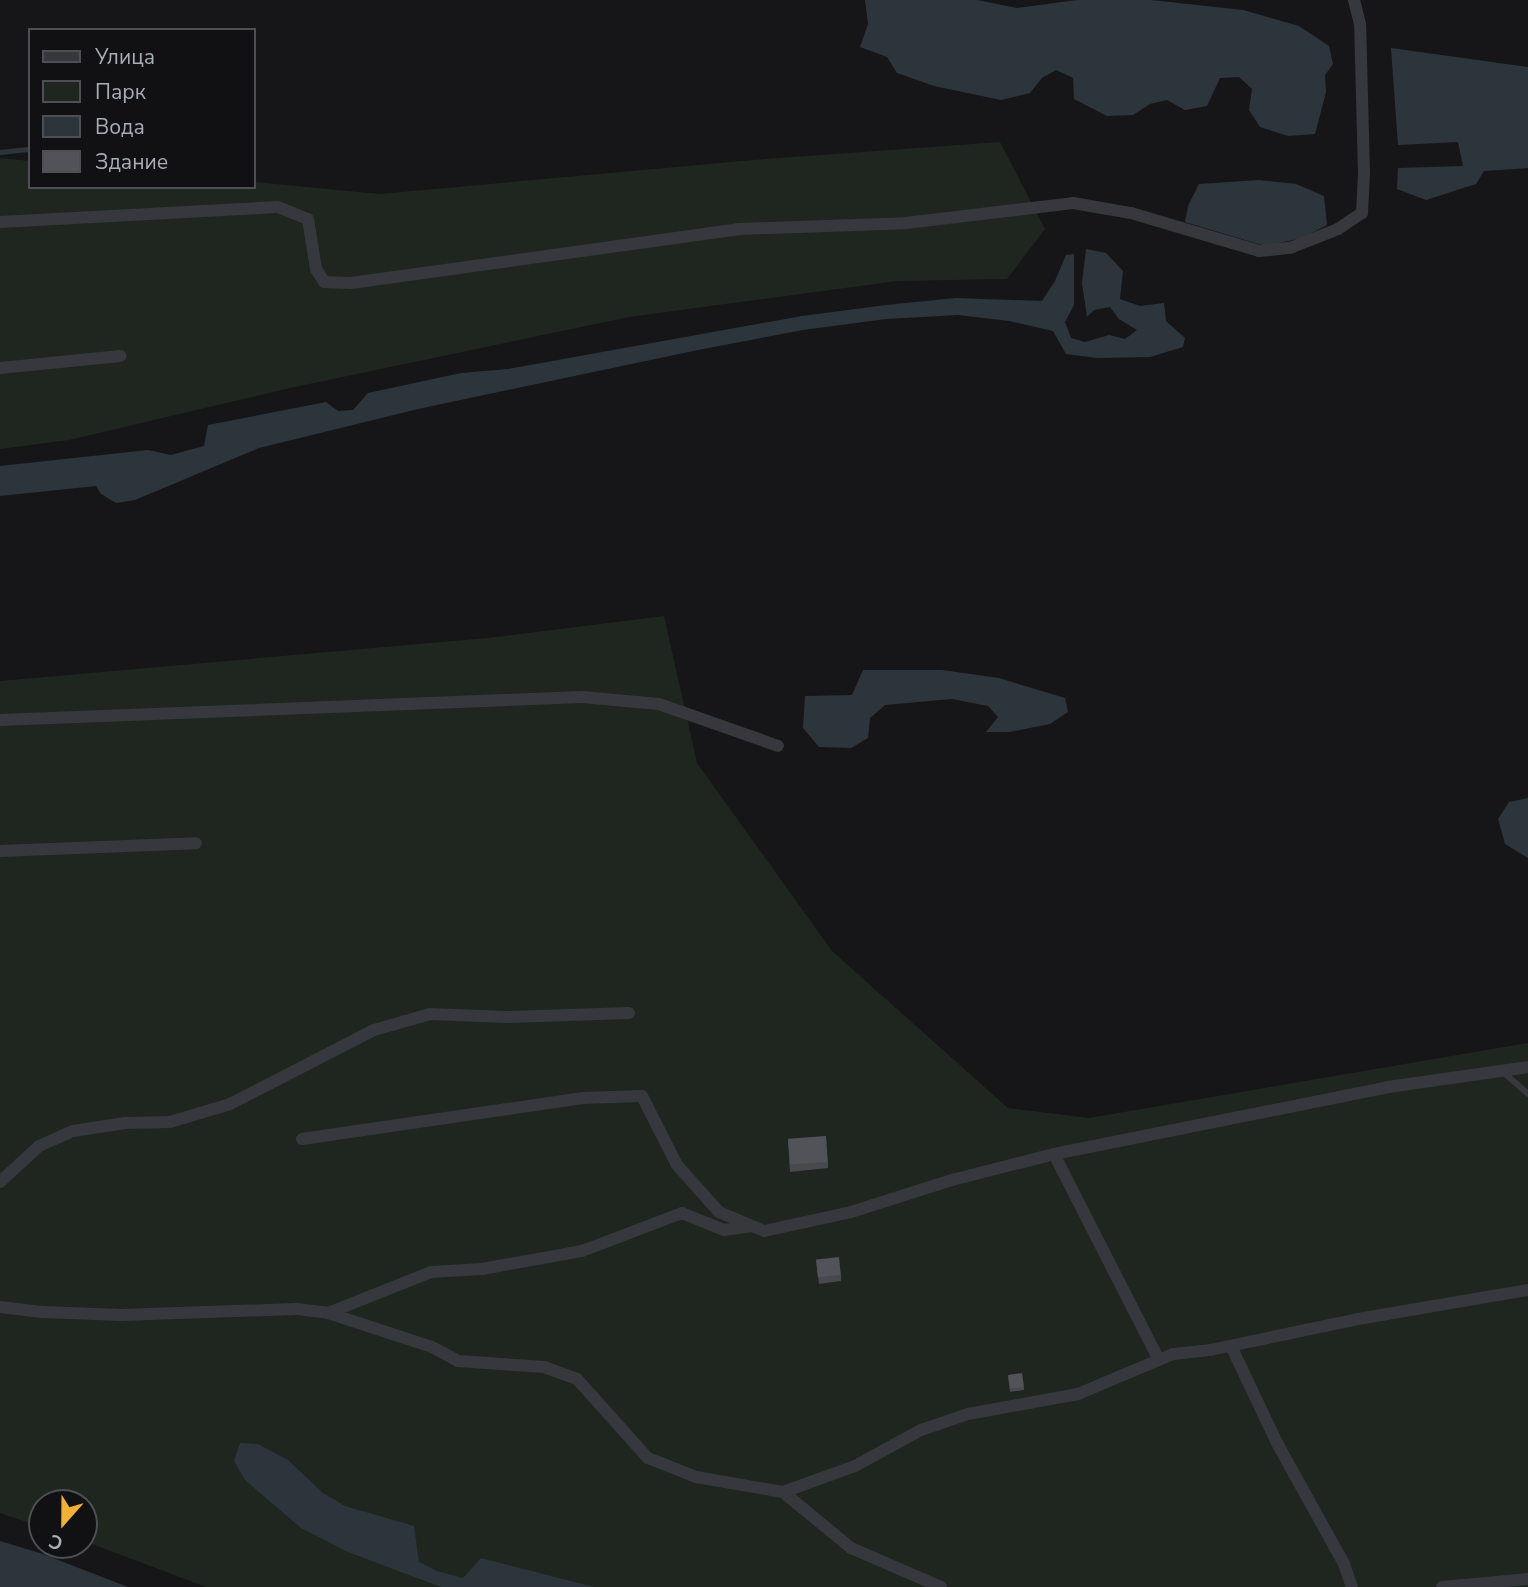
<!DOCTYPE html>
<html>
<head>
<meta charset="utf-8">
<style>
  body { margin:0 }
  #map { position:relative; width:1528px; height:1587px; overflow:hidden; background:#161618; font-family:"Nunito Sans",sans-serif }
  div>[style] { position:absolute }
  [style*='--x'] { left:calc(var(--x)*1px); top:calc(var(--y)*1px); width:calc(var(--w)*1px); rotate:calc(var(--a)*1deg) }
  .green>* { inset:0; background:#1e261f }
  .water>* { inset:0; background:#2c353c }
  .stream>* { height:4.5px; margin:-2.25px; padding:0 2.25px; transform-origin:2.25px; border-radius:2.25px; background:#2c353c }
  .lane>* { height:6px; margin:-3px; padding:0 3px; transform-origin:3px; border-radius:3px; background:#37383d }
  .street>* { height:12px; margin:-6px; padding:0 6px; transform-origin:6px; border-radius:6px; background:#37383d }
  .wall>* { inset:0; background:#47494d }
  .building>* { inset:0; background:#525359; transform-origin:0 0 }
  span { translate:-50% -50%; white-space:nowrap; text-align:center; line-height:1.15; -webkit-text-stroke:5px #111113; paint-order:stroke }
  .legend { position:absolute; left:28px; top:28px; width:228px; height:161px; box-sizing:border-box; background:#111113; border:2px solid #4d4f55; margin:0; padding:9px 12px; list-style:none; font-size:21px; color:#a8adb8 }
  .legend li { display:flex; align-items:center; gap:14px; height:35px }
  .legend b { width:35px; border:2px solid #4d4f55 }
  .north { position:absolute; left:28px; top:1489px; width:70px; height:70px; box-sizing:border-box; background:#111113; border:2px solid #4d4f55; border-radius:50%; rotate:201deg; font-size:19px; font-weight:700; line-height:28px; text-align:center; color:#a8adb8 }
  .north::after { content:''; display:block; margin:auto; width:24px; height:32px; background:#f2b134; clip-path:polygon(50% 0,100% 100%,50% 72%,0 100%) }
</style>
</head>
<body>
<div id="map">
  <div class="green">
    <div style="clip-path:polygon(1000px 142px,1045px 229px,1007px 279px,897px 281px,629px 317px,290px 388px,69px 440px,0 449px,0 158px,30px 161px,30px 187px,254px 187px,254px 182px,380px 194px,753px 160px)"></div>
    <div style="clip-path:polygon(664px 616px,697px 763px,832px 951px,1008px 1108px,1089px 1118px,1528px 1043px,1528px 1587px,206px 1587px,84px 1541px,84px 1503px,42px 1503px,42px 1527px,0 1513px,0 681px,487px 638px)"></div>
  </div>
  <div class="water">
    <div style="clip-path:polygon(865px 0,977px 0,1017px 8px,1077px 0,1151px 0,1243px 10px,1299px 26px,1329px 46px,1333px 64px,1325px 75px,1326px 92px,1315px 134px,1288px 136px,1260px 127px,1249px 110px,1252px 89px,1239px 77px,1220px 78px,1207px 106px,1185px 110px,1167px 100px,1150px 104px,1133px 115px,1107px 116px,1074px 99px,1073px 78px,1056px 70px,1042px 78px,1030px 93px,1001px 100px,934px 86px,897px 73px,887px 57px,860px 47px,868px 24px)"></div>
    <div style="clip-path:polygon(1391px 48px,1528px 67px,1528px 168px,1484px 171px,1476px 184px,1426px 200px,1397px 189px,1398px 168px,1463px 166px,1458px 142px,1398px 145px)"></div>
    <div style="clip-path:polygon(1259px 180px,1296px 184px,1324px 196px,1327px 225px,1302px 238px,1265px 246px,1185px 222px,1188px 206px,1199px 184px)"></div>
    <div style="clip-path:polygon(1086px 249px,1106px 253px,1123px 271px,1120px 299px,1140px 306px,1164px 303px,1166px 321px,1185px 338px,1183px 347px,1150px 357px,1097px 358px,1066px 354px,1053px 331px,1009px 321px,958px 315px,886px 319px,803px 330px,698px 350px,418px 409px,259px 448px,135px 500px,116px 503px,101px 494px,96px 486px,0 496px,0 466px,148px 450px,171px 455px,204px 446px,208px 425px,326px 402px,338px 411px,353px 410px,368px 393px,461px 373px,508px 369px,802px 316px,886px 305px,956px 298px,1042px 301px,1055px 281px,1066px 255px,1074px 254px,1074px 305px,1065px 322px,1071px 338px,1085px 342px,1109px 335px,1125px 339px,1137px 330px,1119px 319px,1110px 307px,1094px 310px,1087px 317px,1082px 283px)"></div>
    <div style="clip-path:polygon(863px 670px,942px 670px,999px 678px,1065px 698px,1068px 712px,1050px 724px,1009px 732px,986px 732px,998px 717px,988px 706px,952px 699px,885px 705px,870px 718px,868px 738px,851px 748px,819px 747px,803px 728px,805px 696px,852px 695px)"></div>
    <div style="clip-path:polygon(1528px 798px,1528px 858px,1505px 844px,1498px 819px,1509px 802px)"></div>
    <div style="clip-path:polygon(240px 1443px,258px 1444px,288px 1460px,323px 1493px,345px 1506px,414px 1526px,419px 1562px,437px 1571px,463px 1578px,481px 1558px,594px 1587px,441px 1587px,348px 1552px,301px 1528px,245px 1480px,234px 1461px)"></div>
    <div style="clip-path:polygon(0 1541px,40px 1553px,128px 1587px,0 1587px)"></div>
  </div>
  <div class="stream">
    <div style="--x:0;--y:152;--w:30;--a:-6"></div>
  </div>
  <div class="lane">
    <div style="--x:1503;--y:1072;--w:33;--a:41"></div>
  </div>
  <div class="street">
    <div style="--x:0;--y:222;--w:278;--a:-3.1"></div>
    <div style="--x:278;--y:207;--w:32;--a:22"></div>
    <div style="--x:308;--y:219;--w:51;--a:80.9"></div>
    <div style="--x:316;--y:269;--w:15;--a:58"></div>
    <div style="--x:324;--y:282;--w:27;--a:2"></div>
    <div style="--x:351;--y:283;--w:391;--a:-7.9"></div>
    <div style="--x:738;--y:229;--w:168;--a:-2"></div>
    <div style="--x:906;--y:223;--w:168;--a:-6.8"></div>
    <div style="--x:1073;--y:203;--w:59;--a:9.8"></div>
    <div style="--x:1131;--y:213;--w:134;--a:16.5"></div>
    <div style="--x:1259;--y:251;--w:31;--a:-6"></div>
    <div style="--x:1290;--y:248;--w:52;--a:-21.6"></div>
    <div style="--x:1338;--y:229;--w:29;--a:-34"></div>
    <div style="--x:1362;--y:213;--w:40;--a:-87.1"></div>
    <div style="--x:1364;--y:173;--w:149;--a:-91.5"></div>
    <div style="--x:1360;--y:24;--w:25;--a:-104"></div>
    <div style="--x:0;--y:368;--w:121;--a:-5.7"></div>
    <div style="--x:0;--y:720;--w:582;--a:-2.26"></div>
    <div style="--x:582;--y:697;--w:77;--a:5.2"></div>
    <div style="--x:659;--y:704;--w:126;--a:19.4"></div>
    <div style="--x:0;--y:851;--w:196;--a:-2.3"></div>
    <div style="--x:302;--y:1139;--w:284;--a:-8.3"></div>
    <div style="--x:583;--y:1098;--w:59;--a:-1.9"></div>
    <div style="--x:642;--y:1096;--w:77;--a:63.1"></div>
    <div style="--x:677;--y:1165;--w:63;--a:48.2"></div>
    <div style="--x:719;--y:1212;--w:49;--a:22.9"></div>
    <div style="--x:764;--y:1231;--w:89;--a:-12.3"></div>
    <div style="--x:851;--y:1212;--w:106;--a:-17.6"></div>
    <div style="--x:952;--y:1180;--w:105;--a:-14.3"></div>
    <div style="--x:1054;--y:1154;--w:341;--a:-11.3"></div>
    <div style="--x:1388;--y:1087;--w:141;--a:-8.1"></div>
    <div style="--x:1054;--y:1154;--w:231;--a:63"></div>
    <div style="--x:0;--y:1182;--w:53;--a:-42.7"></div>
    <div style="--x:39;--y:1146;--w:37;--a:-24"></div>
    <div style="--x:73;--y:1131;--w:53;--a:-8.7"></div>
    <div style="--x:125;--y:1123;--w:45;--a:-1.3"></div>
    <div style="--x:170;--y:1122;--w:63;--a:-16.7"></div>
    <div style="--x:230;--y:1104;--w:162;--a:-27.2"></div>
    <div style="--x:374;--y:1030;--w:58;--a:-15.9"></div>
    <div style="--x:430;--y:1014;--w:77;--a:2.2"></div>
    <div style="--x:507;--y:1017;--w:122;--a:-1.9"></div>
    <div style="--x:0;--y:1307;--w:42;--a:6.8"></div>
    <div style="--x:42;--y:1312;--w:80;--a:2.1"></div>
    <div style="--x:122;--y:1315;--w:175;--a:-2"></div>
    <div style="--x:297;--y:1309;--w:31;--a:7"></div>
    <div style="--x:328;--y:1313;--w:109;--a:18.1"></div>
    <div style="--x:432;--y:1347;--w:30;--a:28"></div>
    <div style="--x:458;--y:1361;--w:86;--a:4"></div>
    <div style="--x:544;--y:1367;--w:35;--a:20"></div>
    <div style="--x:577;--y:1379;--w:106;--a:48.1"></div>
    <div style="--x:648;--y:1458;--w:52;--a:21.6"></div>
    <div style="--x:696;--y:1477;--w:88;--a:9.8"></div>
    <div style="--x:783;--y:1492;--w:88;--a:39.5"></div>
    <div style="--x:851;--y:1548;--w:98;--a:23.4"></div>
    <div style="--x:328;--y:1313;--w:111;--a:-21.7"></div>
    <div style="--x:431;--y:1272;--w:51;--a:-3.4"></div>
    <div style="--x:482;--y:1269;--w:102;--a:-10.2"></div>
    <div style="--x:582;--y:1251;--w:107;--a:-20.8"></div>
    <div style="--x:682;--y:1213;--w:45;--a:22"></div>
    <div style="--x:724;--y:1230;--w:27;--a:-8"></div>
    <div style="--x:1231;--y:1346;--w:107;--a:64.6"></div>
    <div style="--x:1277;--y:1443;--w:138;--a:61"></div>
    <div style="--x:1344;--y:1564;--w:24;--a:71"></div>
    <div style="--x:783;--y:1492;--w:77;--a:-19.9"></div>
    <div style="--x:855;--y:1466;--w:75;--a:-28.6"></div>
    <div style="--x:921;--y:1430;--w:50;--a:-18.8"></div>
    <div style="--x:968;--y:1414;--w:112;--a:-10.3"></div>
    <div style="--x:1078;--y:1394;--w:103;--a:-22.8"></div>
    <div style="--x:1173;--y:1354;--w:37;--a:-6"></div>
    <div style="--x:1210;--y:1350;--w:151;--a:-11.8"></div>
    <div style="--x:1358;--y:1319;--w:172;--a:-9.7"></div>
    <div style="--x:1442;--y:1587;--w:86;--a:-5.3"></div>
  </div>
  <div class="wall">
    <div style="clip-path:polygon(788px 1139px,828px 1162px,828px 1168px,790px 1172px)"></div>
    <div style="clip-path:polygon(816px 1260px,841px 1275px,841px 1281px,819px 1284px)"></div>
    <div style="clip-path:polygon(1008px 1376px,1024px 1387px,1024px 1390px,1010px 1392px)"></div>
  </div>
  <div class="building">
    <div style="left:826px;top:1136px;width:26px;height:38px;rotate:86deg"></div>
    <div style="left:839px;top:1257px;width:18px;height:23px;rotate:84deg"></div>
    <div style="left:1022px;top:1373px;width:14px;height:14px;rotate:82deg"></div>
  </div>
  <ul class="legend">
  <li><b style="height:9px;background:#37383d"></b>Улица</li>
  <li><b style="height:19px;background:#1e261f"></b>Парк</li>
  <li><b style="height:19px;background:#2c353c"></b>Вода</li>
  <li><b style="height:19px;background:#525359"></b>Здание</li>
  </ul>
  <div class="north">С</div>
</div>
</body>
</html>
